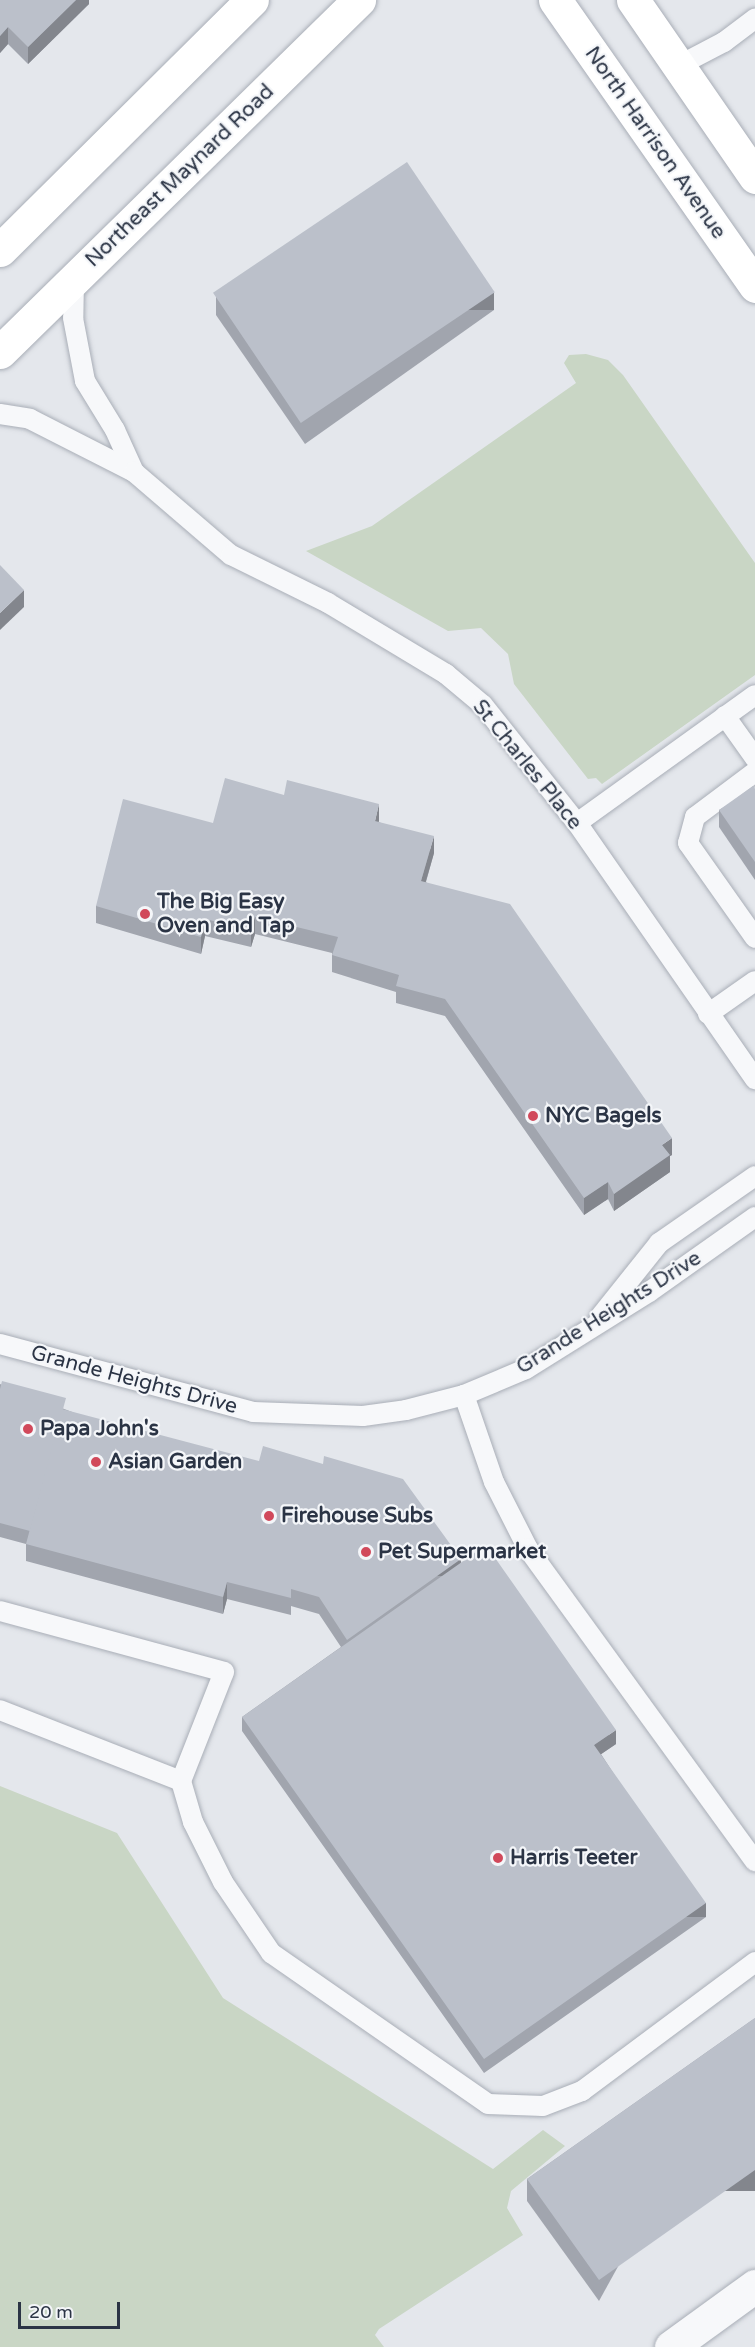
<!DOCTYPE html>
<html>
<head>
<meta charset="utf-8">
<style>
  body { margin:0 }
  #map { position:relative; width:755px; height:2347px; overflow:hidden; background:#e4e7ec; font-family:"Varela Round",sans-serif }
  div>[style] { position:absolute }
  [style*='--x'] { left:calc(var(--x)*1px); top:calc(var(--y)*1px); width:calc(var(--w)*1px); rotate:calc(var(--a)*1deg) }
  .green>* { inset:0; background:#c9d6c5 }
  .roads { filter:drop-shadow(0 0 2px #a9aeb7) drop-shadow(0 0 2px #a9aeb7) }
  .lane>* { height:20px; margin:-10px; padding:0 10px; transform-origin:10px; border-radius:10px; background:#f7f8fa }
  .street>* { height:33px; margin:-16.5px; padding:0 16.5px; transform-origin:16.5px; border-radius:16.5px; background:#f7f8fa }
  .primary>* { height:33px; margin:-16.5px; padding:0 16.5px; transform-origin:16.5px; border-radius:16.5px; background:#fff }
  .wall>* { inset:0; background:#a1a5ae }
  .shaded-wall>* { inset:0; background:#83868d; transform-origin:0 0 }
  .building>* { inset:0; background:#bbc0ca; transform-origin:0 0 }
  .dots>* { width:16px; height:16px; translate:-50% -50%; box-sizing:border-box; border:3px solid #f4f6f9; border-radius:50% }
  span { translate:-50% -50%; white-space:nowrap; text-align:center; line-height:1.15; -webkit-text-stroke:4.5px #f4f6f9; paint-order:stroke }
  .street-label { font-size:21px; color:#2b3445 }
  .poi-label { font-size:21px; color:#2b3445; font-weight:700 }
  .left { translate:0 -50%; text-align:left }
  .scale { position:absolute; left:18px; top:2302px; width:102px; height:27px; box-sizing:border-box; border:3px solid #2b3445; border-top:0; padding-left:8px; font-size:18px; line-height:21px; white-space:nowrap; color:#2b3445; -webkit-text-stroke:4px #f4f6f9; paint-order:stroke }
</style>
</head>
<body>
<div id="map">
  <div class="green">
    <div style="clip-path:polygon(586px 354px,608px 360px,623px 375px,755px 563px,755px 675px,602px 784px,596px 778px,588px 779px,514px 684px,508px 654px,481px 628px,448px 631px,306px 551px,372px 526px,576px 383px,564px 363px,569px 355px)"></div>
    <div style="clip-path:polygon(0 1786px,117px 1833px,223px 1998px,493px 2169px,543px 2130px,565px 2146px,511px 2191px,507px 2208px,523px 2235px,379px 2329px,375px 2335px,384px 2347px,0 2347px)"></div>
  </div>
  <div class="roads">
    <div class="lane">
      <div style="--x:678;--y:66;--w:52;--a:-27.6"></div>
      <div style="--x:724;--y:42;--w:39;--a:-37"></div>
      <div style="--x:74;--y:279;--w:39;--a:91"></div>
      <div style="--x:73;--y:318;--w:64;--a:79.2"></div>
      <div style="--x:85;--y:381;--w:57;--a:58.5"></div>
      <div style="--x:115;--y:430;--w:46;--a:65.7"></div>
      <div style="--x:0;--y:414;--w:30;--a:9"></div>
      <div style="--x:30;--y:419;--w:117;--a:27"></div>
      <div style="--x:134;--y:472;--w:128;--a:40.6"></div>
      <div style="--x:231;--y:555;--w:108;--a:26.3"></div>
      <div style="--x:328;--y:603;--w:138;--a:31"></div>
      <div style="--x:446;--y:674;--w:48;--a:40"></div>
      <div style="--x:483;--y:705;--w:151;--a:51.5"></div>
      <div style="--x:577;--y:823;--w:312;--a:55.2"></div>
      <div style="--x:725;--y:716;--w:52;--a:54.5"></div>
      <div style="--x:755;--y:772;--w:75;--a:143.1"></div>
      <div style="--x:695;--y:817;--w:27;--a:105"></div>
      <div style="--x:688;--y:843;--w:116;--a:54.8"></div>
      <div style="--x:577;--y:823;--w:219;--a:-35.7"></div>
      <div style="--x:708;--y:1014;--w:57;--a:-35.1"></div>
      <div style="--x:600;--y:1317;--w:95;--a:-51.4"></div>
      <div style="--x:659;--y:1243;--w:117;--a:-34.9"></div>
      <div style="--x:0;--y:1344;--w:262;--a:15"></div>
      <div style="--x:253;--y:1412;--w:110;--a:2.1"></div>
      <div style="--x:363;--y:1416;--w:43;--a:-7.9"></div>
      <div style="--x:406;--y:1410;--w:60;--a:-14.5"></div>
      <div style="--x:464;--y:1395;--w:67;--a:-22.8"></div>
      <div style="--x:526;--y:1369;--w:145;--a:-32"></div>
      <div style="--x:649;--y:1292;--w:130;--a:-35.3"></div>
      <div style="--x:464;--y:1395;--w:92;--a:71"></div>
      <div style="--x:494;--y:1482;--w:75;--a:63.1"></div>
      <div style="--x:528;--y:1549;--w:386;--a:54"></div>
      <div style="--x:0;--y:1611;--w:232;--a:15.2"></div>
      <div style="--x:224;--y:1672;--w:117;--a:111.5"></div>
      <div style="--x:181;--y:1781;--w:194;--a:-158.6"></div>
      <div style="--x:181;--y:1781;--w:43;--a:73.7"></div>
      <div style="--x:193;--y:1822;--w:67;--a:63.4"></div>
      <div style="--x:223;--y:1882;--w:86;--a:55.9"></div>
      <div style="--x:271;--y:1953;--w:264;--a:34.8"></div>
      <div style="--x:488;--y:2104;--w:55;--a:2.1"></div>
      <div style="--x:543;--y:2106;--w:42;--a:-21"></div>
      <div style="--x:582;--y:2091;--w:216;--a:-36.7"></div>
    </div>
    <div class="street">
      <div style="--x:671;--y:2347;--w:104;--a:-36"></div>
    </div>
    <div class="primary">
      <div style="--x:555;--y:0;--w:349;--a:55"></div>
      <div style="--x:633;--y:0;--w:215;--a:55.4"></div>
      <div style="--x:0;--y:250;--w:355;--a:-44.8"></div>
      <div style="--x:0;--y:352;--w:503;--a:-44.44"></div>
    </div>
  </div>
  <div class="wall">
    <div style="clip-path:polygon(0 0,89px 0,89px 4px,28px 64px,8px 44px,0 53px)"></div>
    <div style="clip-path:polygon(216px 297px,494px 310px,305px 444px,216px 315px)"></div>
    <div style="clip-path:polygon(755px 789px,755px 880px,719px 827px,719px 810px)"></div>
    <div style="clip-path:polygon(379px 822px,434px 853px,426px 882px,672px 1155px,670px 1156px,670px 1172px,614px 1211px,608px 1199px,584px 1215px,445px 1016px,396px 1003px,396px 992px,332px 972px,332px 953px,255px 934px,251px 947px,205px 936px,201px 954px,96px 923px,96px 906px,213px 823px)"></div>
    <div style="clip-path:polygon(0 1384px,461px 1563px,616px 1744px,601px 1754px,706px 1917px,484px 2073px,242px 1731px,242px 1717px,341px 1647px,319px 1614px,291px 1606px,291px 1615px,227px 1599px,223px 1614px,26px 1561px,26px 1544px,0 1537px)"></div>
    <div style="clip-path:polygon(755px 2018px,599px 2301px,527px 2201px,527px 2179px)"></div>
  </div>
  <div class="shaded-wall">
    <div style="clip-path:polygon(76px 0,89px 0,89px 4px,28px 64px,28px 47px)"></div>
    <div style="clip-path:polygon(8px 27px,8px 44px,0 53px,0 36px)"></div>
    <div style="left:494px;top:293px;width:17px;height:232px;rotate:90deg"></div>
    <div style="clip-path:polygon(24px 590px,24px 607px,0 630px,0 613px)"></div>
    <div style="clip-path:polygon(379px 804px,379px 821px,375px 838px,375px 821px)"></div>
    <div style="clip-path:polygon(434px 836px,434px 853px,421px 898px,421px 881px)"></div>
    <div style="clip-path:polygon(255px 917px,255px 934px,251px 947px,251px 930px)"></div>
    <div style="clip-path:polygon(205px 919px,205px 936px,201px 954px,201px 937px)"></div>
    <div style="clip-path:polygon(672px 1138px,672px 1155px,670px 1156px,670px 1172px,614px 1211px,614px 1194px,662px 1145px)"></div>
    <div style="clip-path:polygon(608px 1182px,608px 1199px,584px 1215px,584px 1198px)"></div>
    <div style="left:461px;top:1559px;width:17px;height:140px;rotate:90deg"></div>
    <div style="clip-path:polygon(227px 1582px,227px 1599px,223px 1614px,223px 1597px)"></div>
    <div style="clip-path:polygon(616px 1730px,616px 1744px,594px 1759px,594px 1745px)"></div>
    <div style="left:706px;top:1903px;width:14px;height:271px;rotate:90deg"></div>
    <div style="left:755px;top:2170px;width:21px;height:191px;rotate:90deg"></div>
  </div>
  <div class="building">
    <div style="clip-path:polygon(0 0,76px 0,28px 47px,8px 27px,0 36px)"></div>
    <div style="left:407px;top:162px;width:157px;height:234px;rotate:56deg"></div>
    <div style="clip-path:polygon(0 565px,24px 590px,0 613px)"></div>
    <div style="clip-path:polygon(225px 778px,284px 795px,287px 780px,379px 804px,375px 821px,434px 836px,421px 881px,510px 904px,672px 1138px,662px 1145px,670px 1155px,614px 1194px,608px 1182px,584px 1198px,445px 999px,396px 986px,399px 975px,332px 955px,338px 937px,255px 917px,251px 930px,205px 919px,201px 937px,96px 906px,123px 799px,213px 823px)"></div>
    <div style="clip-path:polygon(753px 786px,755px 789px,755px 862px,719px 810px)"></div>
    <div style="clip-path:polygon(2px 1381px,66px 1398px,30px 1531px,0 1523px,0 1389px)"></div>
    <div style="clip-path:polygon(62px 1409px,259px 1461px,263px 1446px,323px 1464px,324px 1456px,403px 1479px,461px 1559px,347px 1640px,319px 1597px,291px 1589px,291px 1598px,227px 1582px,223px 1597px,26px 1544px)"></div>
    <div style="clip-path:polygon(486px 1545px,616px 1730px,594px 1745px,706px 1903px,484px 2059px,242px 1717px)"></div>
    <div style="clip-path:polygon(755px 2018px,755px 2170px,599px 2280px,527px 2179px)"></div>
  </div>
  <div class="dots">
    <div style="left:145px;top:914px;background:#d1495b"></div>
    <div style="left:533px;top:1116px;background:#d1495b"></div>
    <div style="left:28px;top:1429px;background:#d1495b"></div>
    <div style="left:96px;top:1462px;background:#d1495b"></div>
    <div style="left:269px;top:1516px;background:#d1495b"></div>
    <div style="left:366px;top:1552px;background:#d1495b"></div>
    <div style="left:498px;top:1858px;background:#d1495b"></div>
  </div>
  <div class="street-label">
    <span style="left:655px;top:143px;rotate:55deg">North Harrison Avenue</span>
    <span style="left:180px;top:176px;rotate:-44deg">Northeast Maynard Road</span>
    <span style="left:527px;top:765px;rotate:51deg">St Charles Place</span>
    <span style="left:609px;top:1313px;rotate:-32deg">Grande Heights Drive</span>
    <span style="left:134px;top:1380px;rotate:15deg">Grande Heights Drive</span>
  </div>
  <div class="poi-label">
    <span class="left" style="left:157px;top:914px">The Big Easy<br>Oven and Tap</span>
    <span class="left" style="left:545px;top:1116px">NYC Bagels</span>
    <span class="left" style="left:40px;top:1429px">Papa John's</span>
    <span class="left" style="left:108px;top:1462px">Asian Garden</span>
    <span class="left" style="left:281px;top:1516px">Firehouse Subs</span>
    <span class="left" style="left:378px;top:1552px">Pet Supermarket</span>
    <span class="left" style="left:510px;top:1858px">Harris Teeter</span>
  </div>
  <div class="scale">20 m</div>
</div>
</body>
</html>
